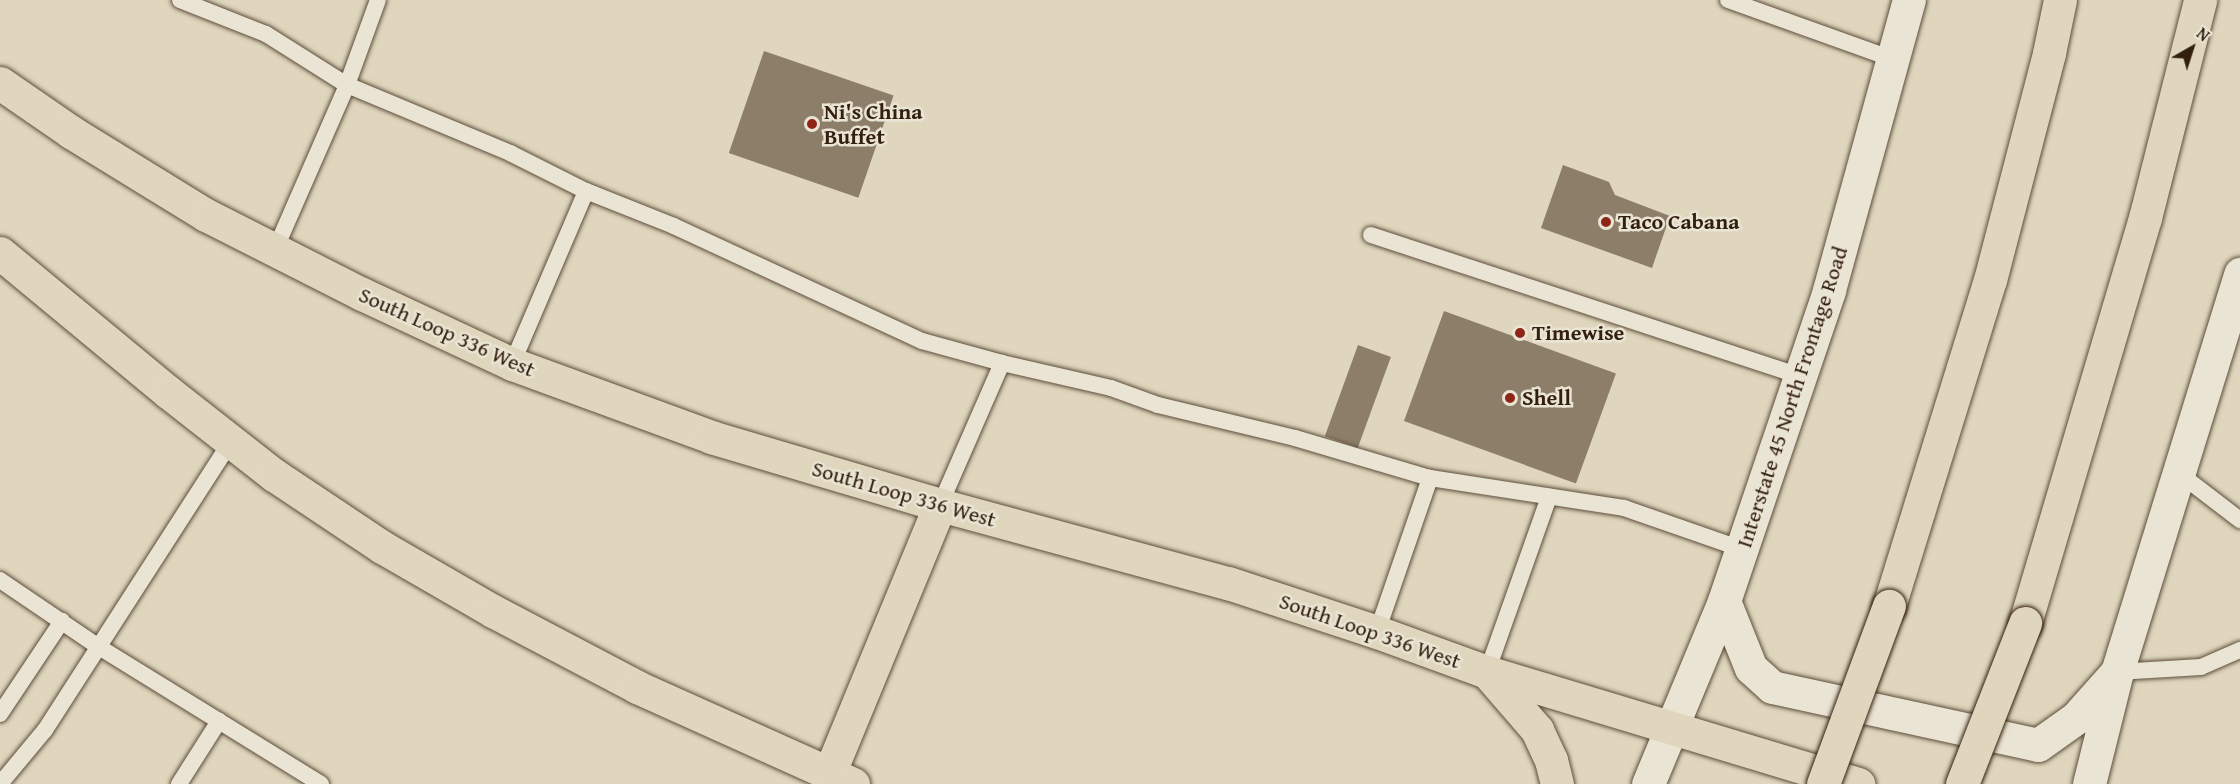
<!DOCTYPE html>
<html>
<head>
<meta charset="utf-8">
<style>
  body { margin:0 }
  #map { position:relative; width:2240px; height:784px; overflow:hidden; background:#dfd6bd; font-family:"Gentium Book Plus",serif }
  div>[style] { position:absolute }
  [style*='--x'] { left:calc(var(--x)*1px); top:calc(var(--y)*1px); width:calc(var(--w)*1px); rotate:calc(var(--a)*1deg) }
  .building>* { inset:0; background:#8c7e69; transform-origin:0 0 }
  .roads { filter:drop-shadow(0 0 2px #5e4d3a) drop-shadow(0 0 2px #5e4d3a) }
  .lane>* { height:16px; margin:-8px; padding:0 8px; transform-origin:8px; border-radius:8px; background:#eae4d4 }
  .secondary>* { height:33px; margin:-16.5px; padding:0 16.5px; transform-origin:16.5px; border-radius:16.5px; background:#eae4d4 }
  .primary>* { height:33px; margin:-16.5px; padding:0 16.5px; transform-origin:16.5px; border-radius:16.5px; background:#dfd6bd }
  .highway>* { height:33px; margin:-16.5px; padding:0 16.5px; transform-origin:16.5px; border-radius:16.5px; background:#dfd6bd }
  .bridges { filter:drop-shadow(0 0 2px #331f0e) drop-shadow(0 0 2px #331f0e) }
  .highway-bridge>* { height:33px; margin:-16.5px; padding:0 16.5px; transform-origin:16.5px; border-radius:16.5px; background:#dfd6bd }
  .dots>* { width:16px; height:16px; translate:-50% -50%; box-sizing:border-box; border:3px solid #eae4d4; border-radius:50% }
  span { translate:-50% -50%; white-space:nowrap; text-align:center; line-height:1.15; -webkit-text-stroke:5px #eae4d4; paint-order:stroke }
  .poi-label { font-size:22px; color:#331f0e; font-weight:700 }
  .left { translate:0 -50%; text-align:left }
  .street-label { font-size:22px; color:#331f0e }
  .north { position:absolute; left:2162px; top:18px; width:60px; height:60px; -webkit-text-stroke:4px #eae4d4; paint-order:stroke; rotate:39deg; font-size:16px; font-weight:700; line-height:24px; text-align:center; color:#331f0e }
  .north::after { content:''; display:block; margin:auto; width:21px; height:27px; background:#331f0e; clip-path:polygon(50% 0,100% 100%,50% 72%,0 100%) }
</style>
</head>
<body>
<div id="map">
  <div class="building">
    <div style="left:764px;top:51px;width:137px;height:108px;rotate:19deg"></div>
    <div style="clip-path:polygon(1563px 165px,1609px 182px,1615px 195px,1670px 216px,1652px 268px,1541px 228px)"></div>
    <div style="left:1444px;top:311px;width:183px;height:117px;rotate:20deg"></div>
    <div style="left:1358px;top:345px;width:35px;height:97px;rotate:20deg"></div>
  </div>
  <div class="roads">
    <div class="lane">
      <div style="--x:180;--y:0;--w:92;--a:21.6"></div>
      <div style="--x:266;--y:34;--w:96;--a:32.2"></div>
      <div style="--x:347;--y:85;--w:177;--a:22.6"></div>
      <div style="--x:510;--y:153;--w:85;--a:26.6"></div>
      <div style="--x:586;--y:191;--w:95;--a:21.7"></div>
      <div style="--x:674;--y:226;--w:273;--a:24.9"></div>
      <div style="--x:922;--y:341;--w:83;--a:15.4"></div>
      <div style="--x:1002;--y:363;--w:112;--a:12.9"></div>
      <div style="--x:1111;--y:388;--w:50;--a:19.9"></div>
      <div style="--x:1158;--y:405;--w:141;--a:13.5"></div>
      <div style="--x:1295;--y:438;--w:141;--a:16.5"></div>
      <div style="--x:1430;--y:478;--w:196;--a:8.8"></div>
      <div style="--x:1624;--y:508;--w:125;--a:19.2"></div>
      <div style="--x:1728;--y:0;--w:175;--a:19.7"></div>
      <div style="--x:1371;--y:235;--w:452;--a:18.2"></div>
      <div style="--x:275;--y:250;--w:180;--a:-66.4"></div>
      <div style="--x:347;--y:85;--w:90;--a:-70"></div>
      <div style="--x:512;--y:364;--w:188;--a:-66.8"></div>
      <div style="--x:2180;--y:474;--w:76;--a:37.5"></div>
      <div style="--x:940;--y:505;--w:155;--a:-66.4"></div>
      <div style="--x:0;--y:580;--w:120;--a:34.1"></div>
      <div style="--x:99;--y:647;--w:261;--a:31.7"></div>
      <div style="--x:1377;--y:632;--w:163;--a:-71"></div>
      <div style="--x:1487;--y:672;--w:186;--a:-70.5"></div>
      <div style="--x:2117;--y:672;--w:84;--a:-3.4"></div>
      <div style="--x:2201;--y:667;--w:43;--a:-23.6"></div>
      <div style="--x:0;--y:714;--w:112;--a:-56.3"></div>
      <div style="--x:0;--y:784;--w:70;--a:-50.2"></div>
      <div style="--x:45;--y:730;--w:344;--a:-57.2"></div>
      <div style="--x:179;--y:784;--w:75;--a:-57.6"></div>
    </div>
    <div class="secondary">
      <div style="--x:1724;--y:601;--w:72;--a:68.1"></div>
      <div style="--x:1751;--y:668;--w:28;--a:42"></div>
      <div style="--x:1772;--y:687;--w:272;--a:12.3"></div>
      <div style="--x:2038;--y:745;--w:47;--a:-35.4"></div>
      <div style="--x:2076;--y:718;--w:59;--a:-48.4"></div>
      <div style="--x:1648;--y:784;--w:198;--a:-67.4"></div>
      <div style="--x:1724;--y:601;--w:328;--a:-71.3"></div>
      <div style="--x:1829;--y:290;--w:301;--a:-74.6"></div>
      <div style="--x:2089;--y:784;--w:115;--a:-76"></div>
      <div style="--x:2117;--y:672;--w:417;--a:-72.8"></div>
    </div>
    <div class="primary">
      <div style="--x:0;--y:83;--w:86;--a:34.6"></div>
      <div style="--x:71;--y:132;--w:158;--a:31.6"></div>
      <div style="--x:206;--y:215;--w:175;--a:26.9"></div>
      <div style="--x:362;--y:294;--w:166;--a:25"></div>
      <div style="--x:512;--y:364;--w:212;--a:20.1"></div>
      <div style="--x:711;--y:437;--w:239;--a:16.5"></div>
      <div style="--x:940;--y:505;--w:298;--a:15.2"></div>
      <div style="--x:1228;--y:583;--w:157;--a:18.2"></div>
      <div style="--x:1377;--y:632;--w:117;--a:20"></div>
      <div style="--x:1487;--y:672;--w:388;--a:16.8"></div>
      <div style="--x:0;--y:253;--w:218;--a:39.6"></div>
      <div style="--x:168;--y:392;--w:135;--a:38.1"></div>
      <div style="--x:274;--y:475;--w:130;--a:33.7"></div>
      <div style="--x:382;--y:547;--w:128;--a:30"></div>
      <div style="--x:493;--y:611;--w:163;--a:27.8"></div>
      <div style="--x:637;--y:687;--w:237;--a:24.2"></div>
      <div style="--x:1487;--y:672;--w:77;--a:49.2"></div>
      <div style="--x:1537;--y:730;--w:33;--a:65"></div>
      <div style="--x:1551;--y:760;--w:25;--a:76"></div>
      <div style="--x:829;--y:774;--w:291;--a:-67.6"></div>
    </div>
    <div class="highway">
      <div style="--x:1889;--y:606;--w:341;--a:-72.8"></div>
      <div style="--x:1990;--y:280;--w:235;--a:-75.4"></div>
      <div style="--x:2049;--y:53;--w:54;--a:-78.3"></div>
      <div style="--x:2025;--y:623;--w:422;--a:-73.5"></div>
      <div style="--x:2145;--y:218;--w:225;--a:-75.8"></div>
    </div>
  </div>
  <div class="bridges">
    <div class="highway-bridge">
      <div style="--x:1823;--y:784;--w:190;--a:-69.7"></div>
      <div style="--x:1962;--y:784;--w:173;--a:-68.6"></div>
    </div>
  </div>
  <div class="dots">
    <div style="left:812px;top:124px;background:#8f2418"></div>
    <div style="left:1606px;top:222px;background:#8f2418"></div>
    <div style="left:1520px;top:333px;background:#8f2418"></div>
    <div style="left:1510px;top:398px;background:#8f2418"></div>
  </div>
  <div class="poi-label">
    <span class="left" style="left:824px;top:124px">Ni's China<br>Buffet</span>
    <span class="left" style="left:1618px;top:222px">Taco Cabana</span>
    <span class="left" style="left:1532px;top:333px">Timewise</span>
    <span class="left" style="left:1522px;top:398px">Shell</span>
  </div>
  <div class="street-label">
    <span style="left:447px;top:332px;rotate:24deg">South Loop 336 West</span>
    <span style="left:1792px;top:397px;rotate:-72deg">Interstate 45 North Frontage Road</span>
    <span style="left:904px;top:494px;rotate:16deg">South Loop 336 West</span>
    <span style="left:1370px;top:631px;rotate:19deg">South Loop 336 West</span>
  </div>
  <div class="north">N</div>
</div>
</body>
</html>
